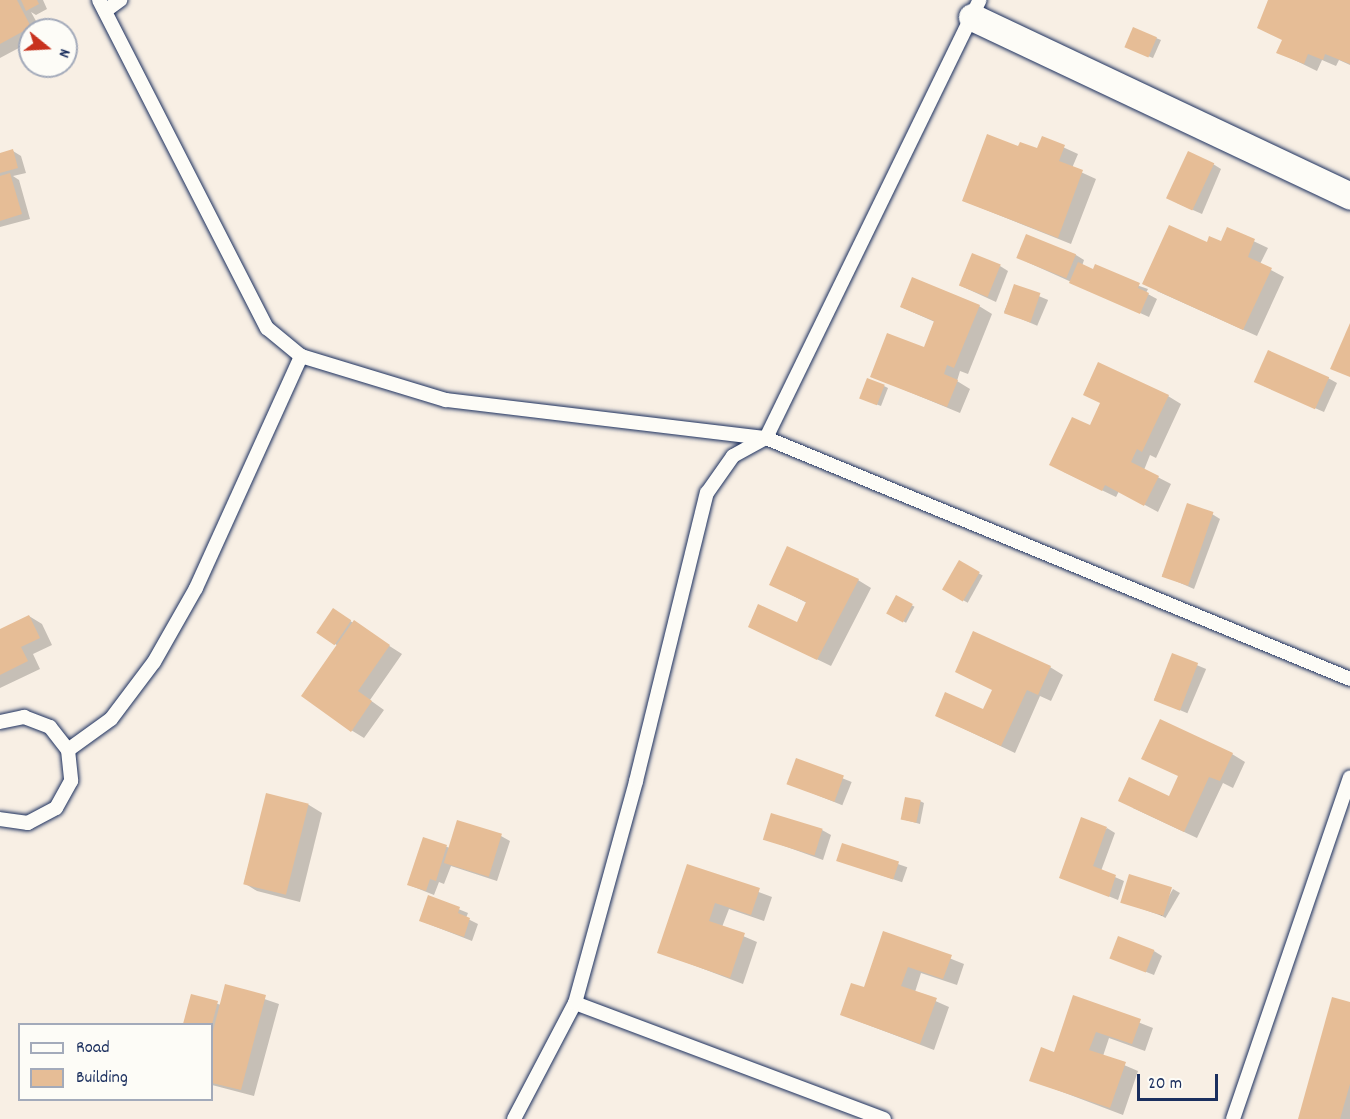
<!DOCTYPE html>
<html>
<head>
<meta charset="utf-8">
<style>
  body { margin:0 }
  #map { position:relative; width:1350px; height:1119px; overflow:hidden; background:#f8efe4; font-family:Dekko,sans-serif }
  div>[style] { position:absolute }
  [style*='--x'] { left:calc(var(--x)*1px); top:calc(var(--y)*1px); width:calc(var(--w)*1px); rotate:calc(var(--a)*1deg) }
  .shadow>* { inset:0; background:#0003; transform-origin:0 0 }
  .building>* { inset:0; background:#e6bd96; transform-origin:0 0 }
  .roads { filter:drop-shadow(0 0 2px #1b2f5e) drop-shadow(0 0 2px #1b2f5e) }
  .lane>* { height:14px; margin:-7px; padding:0 7px; transform-origin:7px; border-radius:7px; background:#fdfcf7 }
  .street>* { height:27px; margin:-13.5px; padding:0 13.5px; transform-origin:13.5px; border-radius:13.5px; background:#fdfcf7 }
  span { translate:-50% -50%; white-space:nowrap; text-align:center; line-height:1.15; -webkit-text-stroke:4.5px #fdfcf7; paint-order:stroke }
  .legend { position:absolute; left:18px; top:1023px; width:195px; height:78px; box-sizing:border-box; background:#fdfcf7; border:2px solid #a3aaba; margin:0; padding:8px 10px; list-style:none; font-size:18px; color:#1b2f5e }
  .legend li { display:flex; align-items:center; gap:12px; height:30px }
  .legend b { width:30px; border:2px solid #a3aaba }
  .north { position:absolute; left:18px; top:18px; width:60px; height:60px; box-sizing:border-box; background:#fdfcf7; border:2px solid #a3aaba; border-radius:50%; rotate:108deg; font-size:16px; font-weight:700; line-height:24px; text-align:center; color:#1b2f5e }
  .north::after { content:''; display:block; margin:auto; width:21px; height:27px; background:#c8321e; clip-path:polygon(50% 0,100% 100%,50% 72%,0 100%) }
  .scale { position:absolute; left:1137px; top:1074px; width:81px; height:27px; box-sizing:border-box; border:3px solid #1b2f5e; border-top:0; padding-left:8px; font-size:18px; line-height:21px; white-space:nowrap; color:#1b2f5e; -webkit-text-stroke:4px #fdfcf7; paint-order:stroke }
</style>
</head>
<body>
<div id="map">
  <div class="shadow">
    <div style="clip-path:polygon(0 0,43px 0,47px 9px,36px 15px,31px 12px,41px 30px,30px 30px,30px 42px,0 58px)"></div>
    <div style="clip-path:polygon(1270px 0,1350px 0,1350px 65px,1339px 60px,1336px 66px,1322px 60px,1317px 71px,1278px 52px,1283px 41px)"></div>
    <div style="clip-path:polygon(1134px 29px,1161px 40px,1153px 58px,1130px 49px)"></div>
    <div style="clip-path:polygon(1043px 138px,1078px 154px,1072px 168px,1096px 179px,1071px 244px,964px 201px,1019px 148px,1038px 150px)"></div>
    <div style="clip-path:polygon(13px 151px,21px 156px,26px 173px,13px 176px,19px 180px,30px 219px,0 227px,0 154px)"></div>
    <div style="clip-path:polygon(1213px 164px,1221px 169px,1202px 214px,1177px 203px)"></div>
    <div style="clip-path:polygon(1228px 229px,1268px 248px,1260px 264px,1284px 277px,1257px 336px,1157px 291px,1207px 244px,1222px 243px)"></div>
    <div style="clip-path:polygon(1076px 255px,1084px 260px,1082px 266px,1148px 289px,1146px 293px,1157px 299px,1149px 317px,1027px 262px)"></div>
    <div style="clip-path:polygon(1000px 266px,1008px 271px,996px 302px,961px 286px)"></div>
    <div style="left:1015px;top:286px;width:36px;height:28px;rotate:23deg"></div>
    <div style="clip-path:polygon(979px 306px,992px 314px,968px 374px,960px 371px,957px 381px,970px 389px,960px 413px,871px 376px,925px 349px,935px 322px,901px 307px)"></div>
    <div style="clip-path:polygon(1328px 378px,1337px 383px,1324px 412px,1264px 386px)"></div>
    <div style="clip-path:polygon(884px 386px,888px 388px,881px 406px,865px 400px)"></div>
    <div style="clip-path:polygon(1168px 396px,1181px 404px,1156px 458px,1150px 455px,1144px 470px,1171px 484px,1158px 512px,1119px 491px,1116px 497px,1064px 472px,1090px 427px)"></div>
    <div style="clip-path:polygon(1212px 514px,1220px 519px,1194px 589px,1162px 575px)"></div>
    <div style="left:960px;top:563px;width:26px;height:31px;rotate:29deg"></div>
    <div style="clip-path:polygon(858px 580px,871px 588px,831px 666px,750px 627px,798px 624px,807px 603px,771px 584px)"></div>
    <div style="left:896px;top:597px;width:21px;height:18px;rotate:28deg"></div>
    <div style="clip-path:polygon(333px 610px,402px 654px,370px 700px,384px 710px,364px 738px,351px 730px,338px 646px,318px 632px)"></div>
    <div style="clip-path:polygon(29px 616px,42px 624px,52px 645px,33px 654px,40px 669px,0 688px,0 630px)"></div>
    <div style="left:1173px;top:655px;width:36px;height:48px;rotate:23deg"></div>
    <div style="clip-path:polygon(1050px 667px,1063px 675px,1051px 701px,1040px 696px,1015px 753px,937px 716px,984px 711px)"></div>
    <div style="clip-path:polygon(1232px 754px,1245px 762px,1233px 788px,1223px 783px,1197px 838px,1133px 808px,1169px 798px)"></div>
    <div style="left:797px;top:760px;width:59px;height:25px;rotate:22deg"></div>
    <div style="clip-path:polygon(267px 795px,309px 805px,322px 813px,300px 902px,257px 891px,244px 883px)"></div>
    <div style="clip-path:polygon(920px 801px,924px 803px,920px 824px,902px 819px)"></div>
    <div style="clip-path:polygon(1107px 828px,1115px 833px,1101px 871px,1124px 881px,1118px 900px,1061px 877px)"></div>
    <div style="clip-path:polygon(822px 830px,831px 835px,823px 860px,765px 839px)"></div>
    <div style="clip-path:polygon(501px 836px,510px 841px,497px 881px,451px 866px,444px 884px,439px 882px,434px 895px,409px 885px,424px 839px,450px 848px)"></div>
    <div style="left:843px;top:845px;width:68px;height:16px;rotate:19deg"></div>
    <div style="clip-path:polygon(688px 866px,772px 897px,764px 921px,729px 909px,722px 927px,757px 942px,743px 984px,659px 952px)"></div>
    <div style="clip-path:polygon(1170px 888px,1162px 916px,1123px 902px)"></div>
    <div style="left:1173px;top:889px;width:8px;height:29px;rotate:30deg"></div>
    <div style="clip-path:polygon(429px 897px,468px 913px,466px 918px,478px 924px,472px 941px,421px 921px)"></div>
    <div style="clip-path:polygon(884px 932px,964px 964px,957px 985px,921px 973px,915px 992px,949px 1007px,934px 1050px,842px 1015px,864px 989px)"></div>
    <div style="clip-path:polygon(1154px 951px,1162px 956px,1154px 975px,1111px 958px)"></div>
    <div style="clip-path:polygon(226px 986px,279px 1004px,254px 1096px,212px 1085px,212px 1024px,184px 1024px,193px 996px,221px 1005px)"></div>
    <div style="clip-path:polygon(1074px 997px,1153px 1028px,1145px 1051px,1109px 1038px,1103px 1056px,1138px 1071px,1123px 1115px,1031px 1080px,1055px 1053px)"></div>
    <div style="clip-path:polygon(1350px 1003px,1350px 1119px,1299px 1119px)"></div>
  </div>
  <div class="building">
    <div style="clip-path:polygon(0 0,17px 0,31px 27px,0 44px)"></div>
    <div style="clip-path:polygon(21px 0,37px 0,39px 4px,26px 11px)"></div>
    <div style="clip-path:polygon(1268px 0,1350px 0,1350px 64px,1325px 54px,1323px 60px,1308px 54px,1304px 64px,1276px 53px,1282px 40px,1257px 28px)"></div>
    <div style="left:1133px;top:27px;width:26px;height:22px;rotate:23deg"></div>
    <div style="clip-path:polygon(987px 134px,1018px 146px,1020px 142px,1037px 148px,1042px 136px,1065px 145px,1059px 161px,1083px 170px,1058px 238px,962px 201px)"></div>
    <div style="clip-path:polygon(13px 149px,18px 168px,0 173px,0 153px)"></div>
    <div style="left:1188px;top:151px;width:29px;height:52px;rotate:25deg"></div>
    <div style="clip-path:polygon(10px 173px,22px 214px,0 221px,0 176px)"></div>
    <div style="clip-path:polygon(1169px 225px,1207px 242px,1209px 236px,1221px 241px,1227px 227px,1255px 239px,1248px 257px,1272px 268px,1243px 330px,1142px 284px)"></div>
    <div style="left:1026px;top:234px;width:54px;height:26px;rotate:22deg"></div>
    <div style="left:972px;top:253px;width:31px;height:35px;rotate:22deg"></div>
    <div style="clip-path:polygon(1078px 262px,1093px 269px,1095px 264px,1140px 283px,1138px 288px,1149px 293px,1140px 314px,1069px 283px)"></div>
    <div style="clip-path:polygon(912px 277px,980px 305px,954px 368px,947px 365px,944px 374px,958px 380px,947px 407px,870px 377px,887px 333px,924px 347px,934px 321px,900px 307px)"></div>
    <div style="left:1014px;top:284px;width:28px;height:31px;rotate:19deg"></div>
    <div style="clip-path:polygon(1350px 323px,1350px 377px,1330px 369px)"></div>
    <div style="left:1268px;top:350px;width:67px;height:35px;rotate:24deg"></div>
    <div style="clip-path:polygon(1098px 362px,1169px 395px,1142px 452px,1137px 449px,1131px 462px,1159px 476px,1144px 506px,1105px 485px,1102px 491px,1049px 465px,1072px 417px,1090px 425px,1100px 403px,1083px 395px)"></div>
    <div style="left:867px;top:378px;width:19px;height:22px;rotate:21deg"></div>
    <div style="left:1187px;top:503px;width:28px;height:78px;rotate:19deg"></div>
    <div style="clip-path:polygon(787px 546px,859px 579px,817px 660px,748px 627px,758px 604px,797px 622px,806px 602px,769px 585px)"></div>
    <div style="left:959px;top:560px;width:24px;height:34px;rotate:30deg"></div>
    <div style="left:896px;top:595px;width:19px;height:21px;rotate:28deg"></div>
    <div style="left:333px;top:608px;width:22px;height:30px;rotate:34deg"></div>
    <div style="clip-path:polygon(29px 615px,40px 638px,21px 647px,28px 661px,0 675px,0 629px)"></div>
    <div style="clip-path:polygon(354px 620px,390px 645px,358px 691px,372px 701px,351px 732px,301px 696px)"></div>
    <div style="clip-path:polygon(973px 631px,1051px 666px,1038px 695px,1027px 690px,1001px 746px,935px 716px,945px 692px,983px 709px,992px 690px,955px 672px)"></div>
    <div style="left:1172px;top:653px;width:28px;height:51px;rotate:21deg"></div>
    <div style="clip-path:polygon(1160px 719px,1233px 753px,1220px 781px,1209px 777px,1184px 832px,1118px 801px,1129px 777px,1169px 796px,1178px 776px,1141px 759px)"></div>
    <div style="left:796px;top:758px;width:51px;height:28px;rotate:20deg"></div>
    <div style="left:266px;top:793px;width:44px;height:94px;rotate:14deg"></div>
    <div style="left:905px;top:797px;width:16px;height:23px;rotate:11deg"></div>
    <div style="left:771px;top:813px;width:54px;height:28px;rotate:17deg"></div>
    <div style="clip-path:polygon(1081px 817px,1107px 827px,1093px 866px,1116px 875px,1109px 897px,1059px 878px)"></div>
    <div style="left:457px;top:820px;width:47px;height:45px;rotate:17deg"></div>
    <div style="clip-path:polygon(423px 837px,447px 845px,436px 881px,430px 879px,426px 891px,407px 885px)"></div>
    <div style="left:842px;top:843px;width:60px;height:19px;rotate:18deg"></div>
    <div style="clip-path:polygon(687px 864px,760px 888px,751px 915px,715px 903px,709px 921px,745px 933px,730px 978px,657px 953px)"></div>
    <div style="left:1129px;top:874px;width:45px;height:30px;rotate:17deg"></div>
    <div style="clip-path:polygon(428px 895px,460px 907px,458px 913px,470px 918px,464px 937px,419px 921px)"></div>
    <div style="clip-path:polygon(883px 931px,952px 955px,943px 979px,908px 967px,901px 986px,937px 998px,920px 1044px,840px 1015px,851px 983px,864px 987px)"></div>
    <div style="left:1118px;top:936px;width:39px;height:24px;rotate:21deg"></div>
    <div style="clip-path:polygon(225px 984px,266px 995px,241px 1090px,212px 1083px,212px 1035px)"></div>
    <div style="clip-path:polygon(191px 994px,218px 1001px,212px 1024px,183px 1024px)"></div>
    <div style="clip-path:polygon(1073px 995px,1141px 1019px,1132px 1044px,1096px 1032px,1089px 1050px,1126px 1062px,1110px 1108px,1029px 1081px,1041px 1047px,1054px 1052px)"></div>
    <div style="clip-path:polygon(1332px 997px,1350px 1002px,1350px 1084px,1340px 1119px,1298px 1119px)"></div>
  </div>
  <div class="roads">
    <div class="lane">
      <div style="--x:99;--y:0;--w:369;--a:62.9"></div>
      <div style="--x:267;--y:328;--w:44;--a:39.5"></div>
      <div style="--x:301;--y:356;--w:152;--a:16.9"></div>
      <div style="--x:446;--y:400;--w:322;--a:6.8"></div>
      <div style="--x:766;--y:438;--w:632;--a:22.42"></div>
      <div style="--x:105;--y:11;--w:19;--a:-36"></div>
      <div style="--x:0;--y:722;--w:25;--a:-12"></div>
      <div style="--x:24;--y:717;--w:28;--a:21"></div>
      <div style="--x:50;--y:727;--w:29;--a:52"></div>
      <div style="--x:68;--y:750;--w:31;--a:84"></div>
      <div style="--x:71;--y:781;--w:31;--a:119"></div>
      <div style="--x:56;--y:808;--w:32;--a:152"></div>
      <div style="--x:28;--y:823;--w:28;--a:-172"></div>
      <div style="--x:68;--y:750;--w:53;--a:-35.8"></div>
      <div style="--x:111;--y:719;--w:71;--a:-53"></div>
      <div style="--x:154;--y:662;--w:85;--a:-60.4"></div>
      <div style="--x:196;--y:588;--w:255;--a:-65.6"></div>
      <div style="--x:575;--y:1003;--w:330;--a:20.6"></div>
      <div style="--x:514;--y:1119;--w:131;--a:-62.3"></div>
      <div style="--x:575;--y:1003;--w:230;--a:-74.6"></div>
      <div style="--x:636;--y:781;--w:297;--a:-76.2"></div>
      <div style="--x:707;--y:493;--w:45;--a:-54.9"></div>
      <div style="--x:733;--y:456;--w:38;--a:-29"></div>
      <div style="--x:766;--y:438;--w:487;--a:-64"></div>
      <div style="--x:1233;--y:1119;--w:361;--a:-71.1"></div>
    </div>
    <div class="street">
      <div style="--x:972;--y:17;--w:418;--a:25.3"></div>
    </div>
  </div>
  <ul class="legend">
  <li><b style="height:8px;background:#fdfcf7"></b>Road</li>
  <li><b style="height:16px;background:#e6bd96"></b>Building</li>
  </ul>
  <div class="north">N</div>
  <div class="scale">20 m</div>
</div>
</body>
</html>
